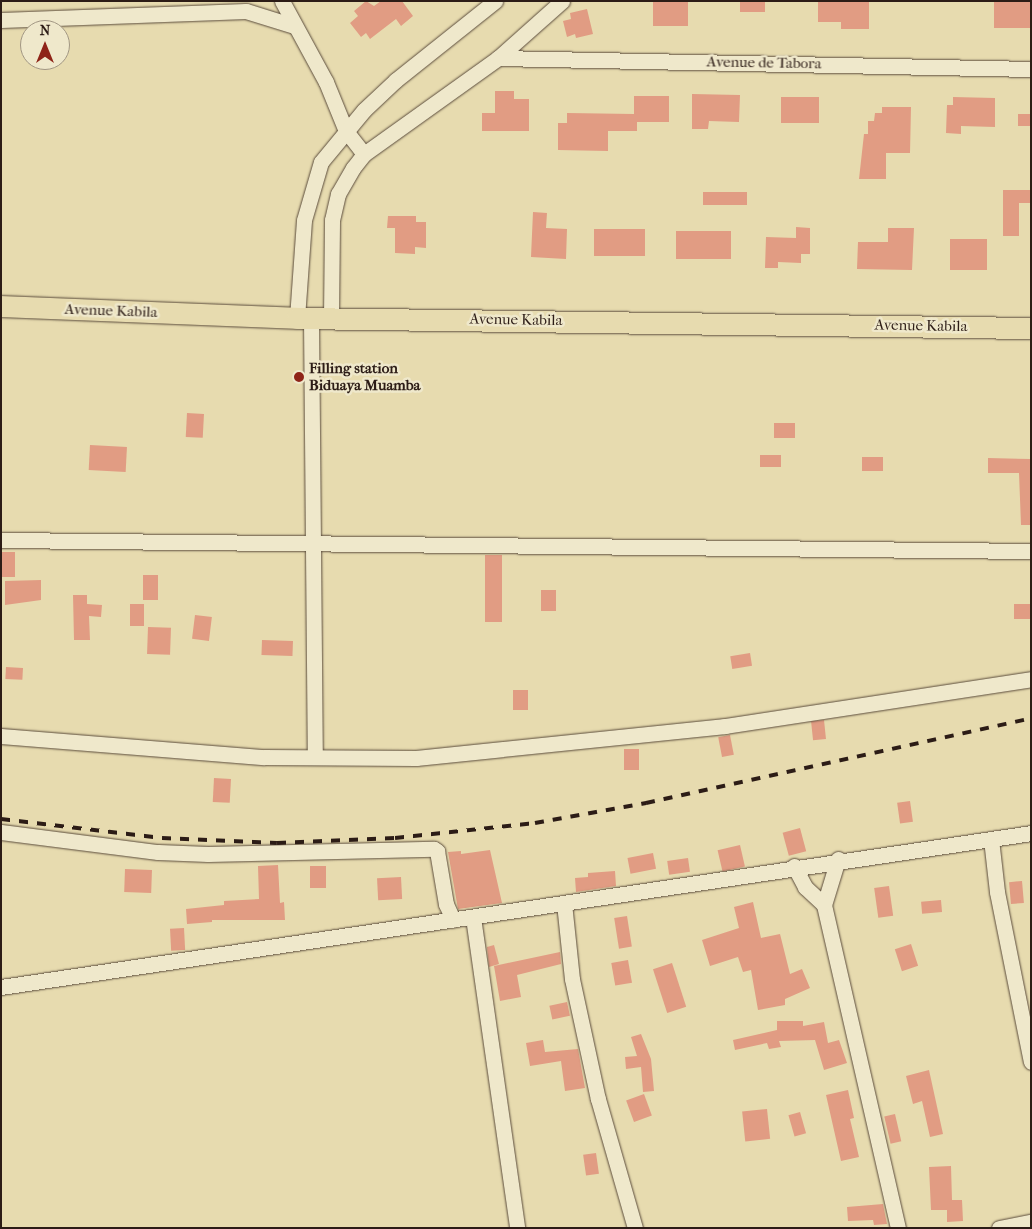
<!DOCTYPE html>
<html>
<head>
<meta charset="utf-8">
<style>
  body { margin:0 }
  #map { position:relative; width:1032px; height:1229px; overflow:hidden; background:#e7dbaf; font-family:"IM FELL French Canon",serif }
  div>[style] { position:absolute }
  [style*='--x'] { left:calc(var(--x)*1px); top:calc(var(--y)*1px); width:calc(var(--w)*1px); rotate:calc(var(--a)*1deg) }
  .building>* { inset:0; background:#e19c83; transform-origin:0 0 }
  .roads { filter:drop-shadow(0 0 1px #5b4c3c) drop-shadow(0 0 1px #5b4c3c) }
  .minor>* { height:15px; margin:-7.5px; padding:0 7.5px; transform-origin:7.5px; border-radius:7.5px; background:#efe8cb }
  .highway>* { height:21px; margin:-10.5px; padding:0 10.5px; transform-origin:10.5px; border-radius:10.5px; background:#e7dbaf }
  .rail>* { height:4px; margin-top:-2px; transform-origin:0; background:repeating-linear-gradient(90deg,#2c1c16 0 9px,transparent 0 18px) }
  .dots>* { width:14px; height:14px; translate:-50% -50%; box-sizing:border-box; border:2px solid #efe8cb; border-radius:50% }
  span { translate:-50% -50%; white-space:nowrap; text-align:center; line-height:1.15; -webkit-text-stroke:5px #efe8cb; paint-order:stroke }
  .street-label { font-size:15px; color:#2c1c16 }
  .poi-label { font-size:15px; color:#2c1c16; font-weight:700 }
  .left { translate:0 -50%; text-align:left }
  .frame { position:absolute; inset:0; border:2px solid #2c1c16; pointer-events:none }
  .north { position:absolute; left:20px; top:20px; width:50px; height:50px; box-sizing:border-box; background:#efe8cb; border:1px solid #a19683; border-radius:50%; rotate:0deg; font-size:14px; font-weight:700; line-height:20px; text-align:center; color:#2c1c16 }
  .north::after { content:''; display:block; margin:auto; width:18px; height:22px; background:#8f2418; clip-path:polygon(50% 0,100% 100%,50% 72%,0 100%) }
</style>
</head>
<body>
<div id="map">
  <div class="building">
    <div style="clip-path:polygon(366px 1px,374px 6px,381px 1px,402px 1px,413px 16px,401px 26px,396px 19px,370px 39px,366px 33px,361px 37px,350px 23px,358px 16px,354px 11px)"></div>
    <div style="left:653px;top:1px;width:35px;height:25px"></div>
    <div style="left:740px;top:1px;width:25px;height:11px"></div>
    <div style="clip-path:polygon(818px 1px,869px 1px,869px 29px,841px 29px,841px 22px,818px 22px)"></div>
    <div style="left:994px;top:2px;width:37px;height:26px"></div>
    <div style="clip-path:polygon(587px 9px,593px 34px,576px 38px,575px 34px,567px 37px,563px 21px,571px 19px,570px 13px)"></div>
    <div style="clip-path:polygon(495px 91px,514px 91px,514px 99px,529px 99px,529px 131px,482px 131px,482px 113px,495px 113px)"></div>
    <div style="clip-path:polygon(692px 94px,740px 95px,739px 122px,709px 121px,708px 129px,692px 129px)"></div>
    <div style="clip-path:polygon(634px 96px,669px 96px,669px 122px,637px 122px,637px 131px,608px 131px,608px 151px,558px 150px,558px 123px,567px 123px,567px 113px,634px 114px)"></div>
    <div style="left:781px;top:97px;width:38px;height:26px"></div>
    <div style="clip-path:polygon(953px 97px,995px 98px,995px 127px,961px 126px,961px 134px,946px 133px,947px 105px,953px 105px)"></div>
    <div style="clip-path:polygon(882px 107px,911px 107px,910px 153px,886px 153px,886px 179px,859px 179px,864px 134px,868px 134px,868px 121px,874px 121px,875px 113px,882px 113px)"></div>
    <div style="left:1018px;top:114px;width:13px;height:12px"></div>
    <div style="clip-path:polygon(1003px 190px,1031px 190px,1031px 203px,1019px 203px,1019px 236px,1003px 236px)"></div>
    <div style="left:703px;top:192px;width:44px;height:13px"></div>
    <div style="clip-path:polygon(533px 212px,547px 213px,546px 228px,567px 229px,566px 259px,531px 257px)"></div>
    <div style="clip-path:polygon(388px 216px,416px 216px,416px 222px,426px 222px,426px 248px,415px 247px,415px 254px,395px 253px,395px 228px,387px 228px)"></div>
    <div style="clip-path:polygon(796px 227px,810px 228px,810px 254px,801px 254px,801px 263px,778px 262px,778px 268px,765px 268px,766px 237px,796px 238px)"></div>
    <div style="clip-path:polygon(888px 228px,914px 228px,912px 270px,857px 269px,858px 242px,888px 242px)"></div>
    <div style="left:594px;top:229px;width:51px;height:27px"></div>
    <div style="left:676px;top:231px;width:55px;height:28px"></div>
    <div style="left:950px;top:239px;width:37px;height:31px"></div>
    <div style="left:187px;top:413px;width:17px;height:24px;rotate:3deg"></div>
    <div style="left:774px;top:423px;width:21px;height:15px"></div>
    <div style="left:90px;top:445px;width:37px;height:25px;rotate:3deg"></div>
    <div style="left:760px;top:455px;width:21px;height:12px"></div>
    <div style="left:862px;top:457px;width:21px;height:14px"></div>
    <div style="clip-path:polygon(988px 458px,1031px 459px,1031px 525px,1021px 525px,1019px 473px,988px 473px)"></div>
    <div style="left:1px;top:552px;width:14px;height:25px"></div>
    <div style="left:485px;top:555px;width:17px;height:67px"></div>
    <div style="left:143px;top:575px;width:15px;height:25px"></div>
    <div style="clip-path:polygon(41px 580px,41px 600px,5px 605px,5px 581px)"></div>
    <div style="left:541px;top:590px;width:15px;height:21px"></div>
    <div style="clip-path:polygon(73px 595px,87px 595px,87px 604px,102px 605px,101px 617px,89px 616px,90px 640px,74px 640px)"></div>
    <div style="left:130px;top:604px;width:14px;height:22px"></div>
    <div style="left:1014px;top:604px;width:17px;height:15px"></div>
    <div style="left:195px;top:615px;width:17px;height:24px;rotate:7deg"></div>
    <div style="left:148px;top:627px;width:23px;height:27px;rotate:2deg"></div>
    <div style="left:262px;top:640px;width:31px;height:15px;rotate:2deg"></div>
    <div style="left:750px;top:653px;width:13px;height:20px;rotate:81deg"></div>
    <div style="left:6px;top:667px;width:17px;height:12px;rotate:3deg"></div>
    <div style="left:513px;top:690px;width:15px;height:20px"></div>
    <div style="left:824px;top:720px;width:19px;height:13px;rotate:84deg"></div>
    <div style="left:730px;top:735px;width:20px;height:12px;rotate:79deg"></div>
    <div style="left:624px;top:749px;width:15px;height:21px"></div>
    <div style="left:214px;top:778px;width:17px;height:24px;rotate:3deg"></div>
    <div style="left:910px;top:801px;width:21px;height:13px;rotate:82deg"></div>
    <div style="left:800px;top:828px;width:24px;height:18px;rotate:75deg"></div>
    <div style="left:740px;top:845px;width:22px;height:23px;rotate:77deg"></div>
    <div style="clip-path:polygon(490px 850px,502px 903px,458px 909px,448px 852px,461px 851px,461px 854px)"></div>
    <div style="left:653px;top:853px;width:16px;height:26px;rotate:79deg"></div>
    <div style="left:688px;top:858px;width:14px;height:21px;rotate:82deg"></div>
    <div style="clip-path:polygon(278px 865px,280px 903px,284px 902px,285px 920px,212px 920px,212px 922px,187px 924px,186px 909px,224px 905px,224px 901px,259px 899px,258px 866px)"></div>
    <div style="left:310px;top:866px;width:16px;height:22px"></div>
    <div style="left:125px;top:869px;width:27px;height:23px;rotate:2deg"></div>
    <div style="clip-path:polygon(615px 871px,616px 886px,576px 892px,575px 878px,588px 877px,588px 873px)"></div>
    <div style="left:401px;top:877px;width:22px;height:24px;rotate:87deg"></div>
    <div style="left:1022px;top:881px;width:22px;height:13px;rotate:85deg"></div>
    <div style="left:889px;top:886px;width:30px;height:15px;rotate:82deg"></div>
    <div style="left:941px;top:900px;width:12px;height:20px;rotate:85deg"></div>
    <div style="clip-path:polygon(753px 902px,761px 938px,780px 934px,790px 974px,802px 969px,810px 988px,785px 999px,785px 1005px,758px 1010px,751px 970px,743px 972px,738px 957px,710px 966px,702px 940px,739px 928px,734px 907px)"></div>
    <div style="left:627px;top:916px;width:31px;height:13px;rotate:81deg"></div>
    <div style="left:184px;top:928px;width:22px;height:14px;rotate:87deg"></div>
    <div style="left:911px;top:944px;width:23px;height:17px;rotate:72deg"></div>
    <div style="clip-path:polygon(494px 945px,499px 964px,489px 967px,487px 947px)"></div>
    <div style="clip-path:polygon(560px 952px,561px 964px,517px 975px,521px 997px,500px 1001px,494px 966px)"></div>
    <div style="left:628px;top:960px;width:23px;height:17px;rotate:80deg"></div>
    <div style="left:672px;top:963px;width:46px;height:20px;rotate:72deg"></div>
    <div style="left:567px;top:1002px;width:14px;height:18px;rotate:78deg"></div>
    <div style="clip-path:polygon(777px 1021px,803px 1021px,803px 1026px,824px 1022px,828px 1043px,839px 1040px,847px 1063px,824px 1070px,815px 1040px,779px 1041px,781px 1047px,769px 1049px,767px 1043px,735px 1050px,733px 1040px,777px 1030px)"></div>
    <div style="clip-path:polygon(641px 1034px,651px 1059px,654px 1091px,643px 1092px,641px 1067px,626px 1069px,625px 1057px,637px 1056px,631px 1037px)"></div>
    <div style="clip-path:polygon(543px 1040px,545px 1052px,578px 1049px,585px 1088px,565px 1091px,561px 1061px,530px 1066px,526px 1043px)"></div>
    <div style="clip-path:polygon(929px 1070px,943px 1134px,930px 1137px,922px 1101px,913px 1104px,906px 1076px)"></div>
    <div style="clip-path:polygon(848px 1090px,854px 1118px,850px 1119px,859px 1157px,841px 1161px,826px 1095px)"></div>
    <div style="left:644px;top:1094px;width:23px;height:19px;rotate:70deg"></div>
    <div style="left:767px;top:1109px;width:30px;height:25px;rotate:84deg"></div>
    <div style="left:800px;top:1112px;width:22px;height:12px;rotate:74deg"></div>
    <div style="left:895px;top:1114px;width:28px;height:11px;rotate:77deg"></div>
    <div style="left:596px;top:1153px;width:21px;height:13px;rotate:82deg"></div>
    <div style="clip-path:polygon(951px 1166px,952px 1200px,962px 1200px,963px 1221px,947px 1222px,947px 1210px,931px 1210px,929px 1167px)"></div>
    <div style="clip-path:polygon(883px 1204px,887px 1224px,874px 1225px,873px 1220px,848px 1221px,847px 1207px)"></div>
  </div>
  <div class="roads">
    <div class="minor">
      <div style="--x:282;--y:1;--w:92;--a:61.5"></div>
      <div style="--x:326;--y:82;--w:53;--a:67.8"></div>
      <div style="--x:346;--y:131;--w:29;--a:52"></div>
      <div style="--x:1;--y:20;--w:245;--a:-2.1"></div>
      <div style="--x:246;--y:11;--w:50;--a:17.4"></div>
      <div style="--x:498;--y:58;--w:533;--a:1.18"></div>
      <div style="--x:297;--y:318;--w:98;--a:-85.9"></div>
      <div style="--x:304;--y:220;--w:60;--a:-73.7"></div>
      <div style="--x:321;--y:162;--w:67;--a:-50.4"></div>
      <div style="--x:364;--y:110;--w:44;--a:-43.2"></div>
      <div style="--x:396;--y:80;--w:127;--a:-38.6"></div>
      <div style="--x:311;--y:318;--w:439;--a:89.5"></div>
      <div style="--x:331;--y:318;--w:98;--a:-89.4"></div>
      <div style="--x:332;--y:220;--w:27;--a:-77"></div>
      <div style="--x:338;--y:194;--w:30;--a:-60"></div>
      <div style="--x:353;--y:168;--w:18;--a:-52"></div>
      <div style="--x:364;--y:154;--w:165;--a:-35.6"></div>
      <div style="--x:498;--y:58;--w:86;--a:-41.7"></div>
      <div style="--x:1;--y:540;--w:1030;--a:0.61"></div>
      <div style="--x:1;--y:736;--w:264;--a:4.6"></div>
      <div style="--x:264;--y:757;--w:152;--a:0.4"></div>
      <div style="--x:416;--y:758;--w:311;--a:-5.9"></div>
      <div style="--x:725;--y:726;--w:310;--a:-8.7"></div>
      <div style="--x:1;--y:832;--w:158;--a:7.3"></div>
      <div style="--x:158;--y:852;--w:50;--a:2.3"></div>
      <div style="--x:208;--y:854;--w:226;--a:-1.3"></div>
      <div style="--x:434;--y:849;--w:4;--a:34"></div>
      <div style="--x:437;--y:851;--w:54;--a:80.4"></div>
      <div style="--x:446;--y:904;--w:17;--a:66"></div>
      <div style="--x:991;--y:839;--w:53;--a:83.5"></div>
      <div style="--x:997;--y:892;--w:173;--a:78.7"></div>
      <div style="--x:838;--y:859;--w:48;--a:106.9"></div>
      <div style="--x:824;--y:905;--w:331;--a:77.1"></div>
      <div style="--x:794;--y:866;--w:24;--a:62"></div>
      <div style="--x:805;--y:887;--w:26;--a:43"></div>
      <div style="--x:564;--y:903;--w:76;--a:84"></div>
      <div style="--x:572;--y:979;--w:123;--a:77.8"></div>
      <div style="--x:598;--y:1099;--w:134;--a:74"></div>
      <div style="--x:473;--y:917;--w:314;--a:81.9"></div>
      <div style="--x:1;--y:987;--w:1041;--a:-8.5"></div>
      <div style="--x:999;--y:1228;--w:33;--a:-11"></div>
    </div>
    <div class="highway">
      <div style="--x:1;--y:306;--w:296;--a:2.3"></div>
      <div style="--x:297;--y:318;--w:734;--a:0.78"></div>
    </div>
  </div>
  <div class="rail">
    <div style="--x:1;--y:819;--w:162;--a:6.7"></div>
    <div style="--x:162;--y:838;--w:115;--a:2.5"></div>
    <div style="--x:277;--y:843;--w:118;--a:-2.4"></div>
    <div style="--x:395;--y:838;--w:141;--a:-6.1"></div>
    <div style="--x:535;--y:823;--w:113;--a:-10.2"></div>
    <div style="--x:646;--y:803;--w:394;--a:-12.4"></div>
  </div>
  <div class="dots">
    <div style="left:299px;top:377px;background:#8f2418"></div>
  </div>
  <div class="street-label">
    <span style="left:764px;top:63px;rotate:1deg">Avenue de Tabora</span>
    <span style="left:111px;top:311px;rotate:2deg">Avenue Kabila</span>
    <span style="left:516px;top:320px;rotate:1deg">Avenue Kabila</span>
    <span style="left:921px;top:326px;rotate:1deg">Avenue Kabila</span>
  </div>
  <div class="poi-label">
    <span class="left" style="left:309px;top:377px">Filling station<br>Biduaya Muamba</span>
  </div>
  <div class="frame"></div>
  <div class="north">N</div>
</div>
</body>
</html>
